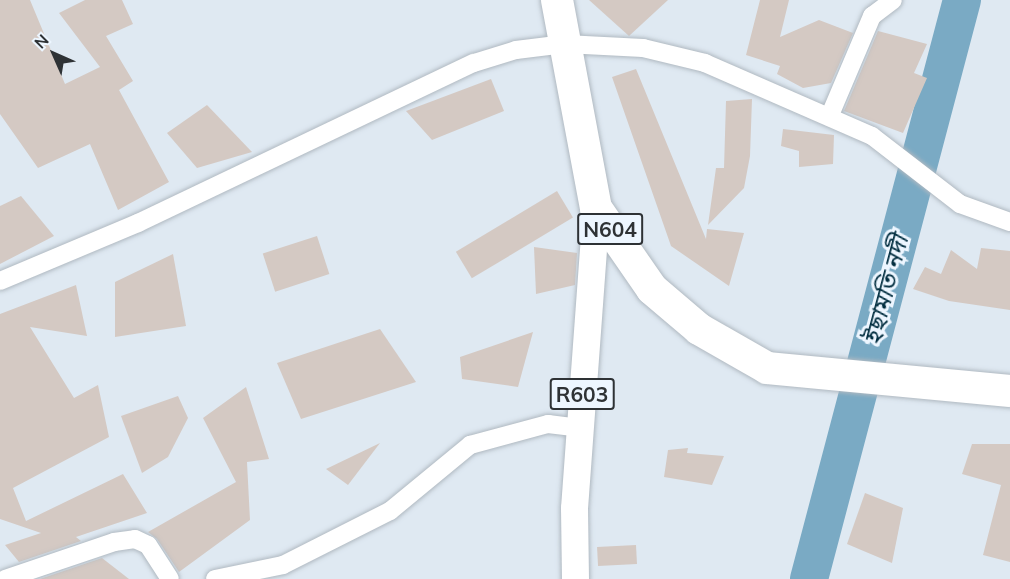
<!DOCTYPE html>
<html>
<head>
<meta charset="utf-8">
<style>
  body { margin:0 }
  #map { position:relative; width:1010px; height:579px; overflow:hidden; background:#dfe9f2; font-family:Mulish,"Noto Sans Bengali",sans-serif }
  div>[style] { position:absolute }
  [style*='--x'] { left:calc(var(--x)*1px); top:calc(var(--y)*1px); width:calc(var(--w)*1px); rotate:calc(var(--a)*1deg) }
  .river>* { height:38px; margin:-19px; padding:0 19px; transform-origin:19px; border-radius:19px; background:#7aaac4 }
  .building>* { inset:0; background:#d4c9c3; transform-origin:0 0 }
  .roads { filter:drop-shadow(0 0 2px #b0b9c1) drop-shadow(0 0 2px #b0b9c1) }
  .street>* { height:18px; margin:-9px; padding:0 9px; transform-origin:9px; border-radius:9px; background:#fff }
  .primary>* { height:27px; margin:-13.5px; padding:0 13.5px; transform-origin:13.5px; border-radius:13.5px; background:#fff }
  .highway>* { height:32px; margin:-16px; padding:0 16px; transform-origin:16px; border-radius:16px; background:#fff }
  span { translate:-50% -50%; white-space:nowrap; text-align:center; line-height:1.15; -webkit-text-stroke:6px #edf6ff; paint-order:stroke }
  .shield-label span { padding:2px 4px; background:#edf6ff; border:2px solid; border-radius:4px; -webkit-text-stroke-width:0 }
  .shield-label { font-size:21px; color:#2e3235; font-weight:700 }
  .water-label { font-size:24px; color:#012d3f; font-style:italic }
  .north { position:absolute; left:24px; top:24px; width:60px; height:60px; -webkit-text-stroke:4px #edf6ff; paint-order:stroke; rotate:315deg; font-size:16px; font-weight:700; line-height:24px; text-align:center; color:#2e3235 }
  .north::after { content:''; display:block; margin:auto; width:21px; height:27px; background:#2e3235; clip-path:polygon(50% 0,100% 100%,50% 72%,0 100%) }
</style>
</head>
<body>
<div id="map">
  <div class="river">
    <div style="--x:809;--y:579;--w:599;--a:-75.2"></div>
  </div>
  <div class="building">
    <div style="clip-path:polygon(0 0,30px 0,65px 84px,100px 67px,59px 13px,85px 0,122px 0,133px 24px,106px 36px,133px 81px,119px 90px,169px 182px,118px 210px,90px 144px,38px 168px,0 114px)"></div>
    <div style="clip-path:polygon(589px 0,668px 0,629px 36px)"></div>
    <div style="clip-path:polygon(760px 0,789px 0,780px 37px,819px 20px,853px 33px,831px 83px,803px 88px,777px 74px,780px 66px,746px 55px)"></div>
    <div style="clip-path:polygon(878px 31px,927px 44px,914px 73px,927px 78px,903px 133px,844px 111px)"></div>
    <div style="clip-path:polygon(636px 69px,706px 239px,707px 229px,744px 233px,729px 286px,671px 246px,612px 77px)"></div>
    <div style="clip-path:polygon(491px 79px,504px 111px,432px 140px,406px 111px)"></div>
    <div style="clip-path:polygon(752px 99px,750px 156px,744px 188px,708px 225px,716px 168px,724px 168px,726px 101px)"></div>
    <div style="clip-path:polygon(207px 105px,252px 152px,197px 168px,167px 133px)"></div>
    <div style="clip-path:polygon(783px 129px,834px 135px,833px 164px,799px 167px,799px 151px,781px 146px)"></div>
    <div style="left:557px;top:191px;width:31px;height:118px;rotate:59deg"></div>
    <div style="clip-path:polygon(21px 196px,54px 236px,0 264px,0 206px)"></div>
    <div style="left:317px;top:236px;width:40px;height:57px;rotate:72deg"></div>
    <div style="clip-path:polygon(534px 247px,577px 253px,575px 285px,536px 294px)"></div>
    <div style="clip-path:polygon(981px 248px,1010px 251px,1010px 310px,949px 301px,913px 289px,925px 267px,941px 274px,951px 250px,977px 269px)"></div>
    <div style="clip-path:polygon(173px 254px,186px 326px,115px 337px,115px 282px)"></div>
    <div style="clip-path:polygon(76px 285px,87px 336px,30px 327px,74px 398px,98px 385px,109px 437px,13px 488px,26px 521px,123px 474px,147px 513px,76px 537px,81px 541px,19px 562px,5px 545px,41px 533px,0 519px,0 314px)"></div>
    <div style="clip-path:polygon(380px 329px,416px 382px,301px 419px,277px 363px)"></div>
    <div style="clip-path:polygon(533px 332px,518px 387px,462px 379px,460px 357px)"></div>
    <div style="clip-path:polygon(246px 387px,269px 459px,247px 462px,250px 520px,179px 572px,157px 539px,148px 532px,236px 482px,203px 418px)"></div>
    <div style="clip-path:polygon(178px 396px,188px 418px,168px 457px,142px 473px,121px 416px)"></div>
    <div style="clip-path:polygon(380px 443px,348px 485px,326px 469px)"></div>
    <div style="clip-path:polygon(972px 444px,1010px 444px,1010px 562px,983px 555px,1001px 485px,962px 474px)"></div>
    <div style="clip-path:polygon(688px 448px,687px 453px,724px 456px,712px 485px,664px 477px,668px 450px)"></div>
    <div style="clip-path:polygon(865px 493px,903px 508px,892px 563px,847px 544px)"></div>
    <div style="left:636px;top:545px;width:19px;height:39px;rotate:87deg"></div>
    <div style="clip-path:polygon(102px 558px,129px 579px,40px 579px)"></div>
  </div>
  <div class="roads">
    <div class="street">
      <div style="--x:830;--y:115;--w:108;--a:-67"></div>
      <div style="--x:872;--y:16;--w:26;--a:-37"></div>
      <div style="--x:0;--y:281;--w:150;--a:-22.8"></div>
      <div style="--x:138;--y:223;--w:372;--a:-25.5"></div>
      <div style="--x:474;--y:63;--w:44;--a:-17.2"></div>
      <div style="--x:516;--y:50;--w:49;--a:-7"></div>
      <div style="--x:565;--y:44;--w:78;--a:2.9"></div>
      <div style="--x:643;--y:48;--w:64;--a:13.6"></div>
      <div style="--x:705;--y:63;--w:182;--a:23.6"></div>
      <div style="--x:872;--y:136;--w:111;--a:37.7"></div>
      <div style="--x:960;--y:204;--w:53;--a:19.8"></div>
      <div style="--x:5;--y:579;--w:115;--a:-18.7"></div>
      <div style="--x:114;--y:542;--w:21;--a:-8"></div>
      <div style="--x:135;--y:539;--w:14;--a:25"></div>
      <div style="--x:148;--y:545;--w:40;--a:57.1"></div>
      <div style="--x:215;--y:579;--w:69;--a:-11.6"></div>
      <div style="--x:283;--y:565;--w:120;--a:-26.8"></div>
      <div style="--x:390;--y:511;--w:104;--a:-39.5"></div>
      <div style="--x:470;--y:445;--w:81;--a:-15.1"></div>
      <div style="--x:548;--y:424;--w:32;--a:7"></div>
    </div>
    <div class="primary">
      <div style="--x:575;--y:579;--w:71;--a:-90.8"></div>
      <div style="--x:574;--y:508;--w:301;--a:-85.8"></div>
    </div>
    <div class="highway">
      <div style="--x:557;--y:0;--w:212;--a:79.4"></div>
      <div style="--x:596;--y:208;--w:98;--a:55.3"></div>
      <div style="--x:652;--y:289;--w:62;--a:40.4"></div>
      <div style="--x:699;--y:329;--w:78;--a:29.8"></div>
      <div style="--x:767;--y:368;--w:244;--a:5.4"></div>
    </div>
  </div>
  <div class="shield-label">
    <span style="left:610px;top:229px">N604</span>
    <span style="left:582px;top:394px">R603</span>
  </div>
  <div class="water-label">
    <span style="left:886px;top:290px;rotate:-75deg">ইছামতি নদী</span>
  </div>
  <div class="north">N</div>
</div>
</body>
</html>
